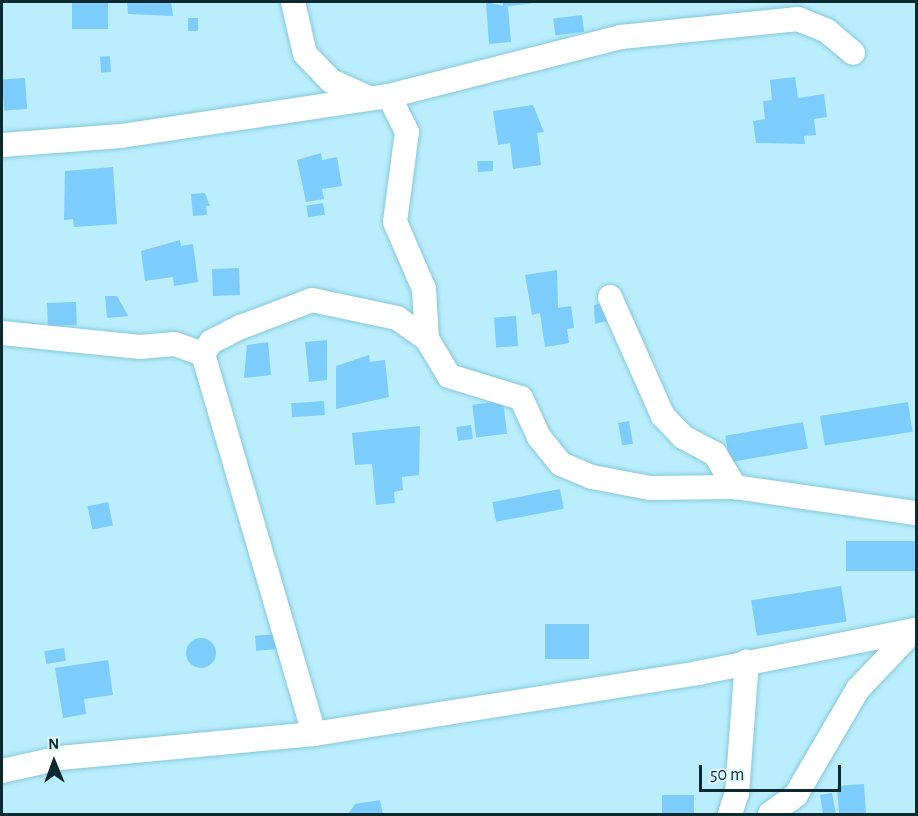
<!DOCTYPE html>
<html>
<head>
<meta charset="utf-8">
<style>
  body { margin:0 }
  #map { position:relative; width:918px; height:816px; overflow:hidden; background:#baeefd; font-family:"Alegreya Sans",sans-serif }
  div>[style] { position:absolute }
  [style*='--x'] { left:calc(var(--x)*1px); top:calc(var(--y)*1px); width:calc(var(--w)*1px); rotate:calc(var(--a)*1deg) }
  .building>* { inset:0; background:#7cccfc; transform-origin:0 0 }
  .round { border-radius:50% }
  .roads { filter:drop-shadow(0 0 2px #86c8da) drop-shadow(0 0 2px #86c8da) }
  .minor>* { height:24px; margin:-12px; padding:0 12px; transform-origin:12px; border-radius:12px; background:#fff }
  span { translate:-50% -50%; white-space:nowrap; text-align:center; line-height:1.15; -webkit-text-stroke:4.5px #ddf7fe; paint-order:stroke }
  .frame { position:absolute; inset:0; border:3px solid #0e2a31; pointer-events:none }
  .north { position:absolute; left:24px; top:732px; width:60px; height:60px; -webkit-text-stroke:4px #ddf7fe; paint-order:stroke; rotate:359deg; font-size:16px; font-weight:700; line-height:24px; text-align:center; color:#0e2a31 }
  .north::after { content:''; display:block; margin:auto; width:21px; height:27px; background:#0e2a31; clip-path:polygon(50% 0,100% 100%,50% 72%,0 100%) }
  .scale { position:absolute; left:699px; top:765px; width:142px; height:27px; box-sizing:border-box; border:3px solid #0e2a31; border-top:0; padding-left:8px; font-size:18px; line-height:21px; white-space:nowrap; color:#0e2a31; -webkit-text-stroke:4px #ddf7fe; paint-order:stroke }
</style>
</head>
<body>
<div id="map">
  <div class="building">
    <div style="left:72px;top:2px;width:36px;height:27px"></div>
    <div style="clip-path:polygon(127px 2px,171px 2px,173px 16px,128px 14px)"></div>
    <div style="clip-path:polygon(486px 2px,508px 7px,511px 42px,489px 44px)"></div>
    <div style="clip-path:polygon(503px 2px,533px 2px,533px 3px,503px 7px)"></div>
    <div style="left:582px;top:15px;width:17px;height:29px;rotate:83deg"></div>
    <div style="left:188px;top:18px;width:10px;height:13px"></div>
    <div style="left:110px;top:56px;width:16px;height:10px;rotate:86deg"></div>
    <div style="clip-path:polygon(795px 77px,798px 98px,824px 94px,827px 117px,814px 119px,816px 135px,804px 136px,805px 144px,756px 143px,753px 121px,765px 119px,763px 101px,772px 100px,770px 80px)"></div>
    <div style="left:25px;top:78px;width:31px;height:23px;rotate:86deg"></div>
    <div style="clip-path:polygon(533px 105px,544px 132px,537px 133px,541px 165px,513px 169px,510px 143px,498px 145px,493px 111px)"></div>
    <div style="clip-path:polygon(321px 153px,322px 160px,337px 157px,342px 186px,322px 189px,324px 199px,306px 202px,297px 160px)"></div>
    <div style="clip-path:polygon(477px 161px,493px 161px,493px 171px,478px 172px)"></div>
    <div style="clip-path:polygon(113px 167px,117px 224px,74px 227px,73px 219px,64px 220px,65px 171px)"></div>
    <div style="clip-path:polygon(205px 193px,210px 206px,206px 206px,207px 215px,193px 216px,191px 194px)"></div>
    <div style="left:323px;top:203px;width:12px;height:17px;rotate:81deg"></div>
    <div style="clip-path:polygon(180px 240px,181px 246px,193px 244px,198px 282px,174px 286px,173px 277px,145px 281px,141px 251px)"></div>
    <div style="left:239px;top:268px;width:27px;height:27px;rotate:88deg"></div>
    <div style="clip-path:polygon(557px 270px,558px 308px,571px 306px,574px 328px,567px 329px,569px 343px,545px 347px,540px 313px,532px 315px,525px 275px)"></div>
    <div style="clip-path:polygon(105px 296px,117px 296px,128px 316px,107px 318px)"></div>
    <div style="left:76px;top:302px;width:23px;height:29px;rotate:88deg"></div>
    <div style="clip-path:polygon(605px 302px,609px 320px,595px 324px,594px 305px)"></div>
    <div style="left:516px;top:316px;width:30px;height:22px;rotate:86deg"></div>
    <div style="clip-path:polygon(327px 340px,327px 380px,309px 382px,305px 342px)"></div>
    <div style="clip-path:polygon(268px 342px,271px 375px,244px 378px,247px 345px)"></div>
    <div style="clip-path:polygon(369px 355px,370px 362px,385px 360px,389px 397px,336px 409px,336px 366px)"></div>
    <div style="left:324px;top:401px;width:14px;height:33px;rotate:86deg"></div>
    <div style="left:503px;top:401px;width:33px;height:31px;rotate:83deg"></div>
    <div style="left:908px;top:402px;width:30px;height:89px;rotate:81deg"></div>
    <div style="left:629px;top:421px;width:23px;height:11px;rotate:80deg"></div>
    <div style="left:803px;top:422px;width:27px;height:79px;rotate:80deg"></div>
    <div style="left:471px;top:425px;width:14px;height:15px;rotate:82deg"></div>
    <div style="clip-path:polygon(420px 426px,419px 475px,402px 477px,403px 490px,394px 492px,395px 503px,376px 505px,372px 464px,355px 465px,352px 433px)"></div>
    <div style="left:560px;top:489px;width:20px;height:69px;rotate:79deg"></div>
    <div style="left:108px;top:502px;width:24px;height:21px;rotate:78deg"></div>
    <div style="left:916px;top:541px;width:30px;height:70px;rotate:90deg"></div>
    <div style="left:841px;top:586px;width:36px;height:91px;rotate:81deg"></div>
    <div style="left:545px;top:624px;width:44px;height:35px"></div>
    <div style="left:279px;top:634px;width:15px;height:24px;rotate:86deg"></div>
    <div class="round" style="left:186px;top:638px;width:30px;height:30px"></div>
    <div style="left:64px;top:648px;width:13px;height:20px;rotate:81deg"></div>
    <div style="clip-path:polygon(108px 660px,113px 695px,84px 699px,86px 714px,63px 718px,55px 668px)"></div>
    <div style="left:864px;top:784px;width:30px;height:27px;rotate:86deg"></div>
    <div style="clip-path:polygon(832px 793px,836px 814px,823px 814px,820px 795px)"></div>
    <div style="left:694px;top:795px;width:19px;height:32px;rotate:90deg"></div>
    <div style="clip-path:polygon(380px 800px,383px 814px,348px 814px,355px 804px)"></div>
  </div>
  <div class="roads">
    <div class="minor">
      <div style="--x:293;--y:2;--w:53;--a:77"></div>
      <div style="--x:305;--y:54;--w:37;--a:46"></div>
      <div style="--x:331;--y:81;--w:39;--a:24"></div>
      <div style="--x:389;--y:96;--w:40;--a:63.4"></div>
      <div style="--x:407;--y:132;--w:91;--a:97.6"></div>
      <div style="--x:395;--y:222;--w:73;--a:66.6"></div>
      <div style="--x:424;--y:289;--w:50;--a:86.6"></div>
      <div style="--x:427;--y:339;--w:43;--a:59.3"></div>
      <div style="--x:449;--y:376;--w:75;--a:17"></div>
      <div style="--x:521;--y:398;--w:43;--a:65.2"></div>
      <div style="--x:539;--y:437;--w:35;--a:51"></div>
      <div style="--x:561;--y:464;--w:34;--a:23"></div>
      <div style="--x:592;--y:477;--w:59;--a:10.7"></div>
      <div style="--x:650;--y:488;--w:85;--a:-0.7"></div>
      <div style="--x:2;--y:145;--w:119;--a:-4.3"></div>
      <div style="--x:121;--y:136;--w:271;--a:-8.5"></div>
      <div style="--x:389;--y:96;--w:239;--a:-14.3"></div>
      <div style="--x:621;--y:37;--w:178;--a:-5.8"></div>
      <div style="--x:798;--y:19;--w:31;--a:22"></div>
      <div style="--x:827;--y:31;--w:34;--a:40"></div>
      <div style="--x:610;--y:297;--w:130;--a:66"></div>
      <div style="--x:663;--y:416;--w:29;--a:46"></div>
      <div style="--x:683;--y:437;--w:36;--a:28"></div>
      <div style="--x:715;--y:454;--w:39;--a:59"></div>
      <div style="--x:735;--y:487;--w:183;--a:8.2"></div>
      <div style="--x:2;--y:333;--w:139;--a:5.8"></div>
      <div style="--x:140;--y:347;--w:35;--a:-5"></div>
      <div style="--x:175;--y:344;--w:30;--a:20"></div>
      <div style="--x:203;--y:354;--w:396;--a:73.7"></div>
      <div style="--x:203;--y:354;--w:14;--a:-56"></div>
      <div style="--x:211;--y:342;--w:34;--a:-27"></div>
      <div style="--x:241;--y:327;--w:76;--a:-20.8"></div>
      <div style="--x:312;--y:300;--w:87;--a:12"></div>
      <div style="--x:397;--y:318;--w:37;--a:35"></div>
      <div style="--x:2;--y:771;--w:59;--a:-12.6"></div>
      <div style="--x:60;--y:758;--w:255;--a:-5.4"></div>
      <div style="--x:314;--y:734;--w:389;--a:-9"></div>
      <div style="--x:698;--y:673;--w:222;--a:-11.2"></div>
      <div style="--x:730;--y:814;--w:22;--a:-72"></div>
      <div style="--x:737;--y:793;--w:132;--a:-85.7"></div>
      <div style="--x:770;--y:814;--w:32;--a:-36"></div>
      <div style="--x:796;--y:795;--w:123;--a:-59.7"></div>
      <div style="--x:858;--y:689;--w:81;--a:-46.5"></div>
    </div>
  </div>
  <div class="frame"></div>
  <div class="north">N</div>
  <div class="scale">50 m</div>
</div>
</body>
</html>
